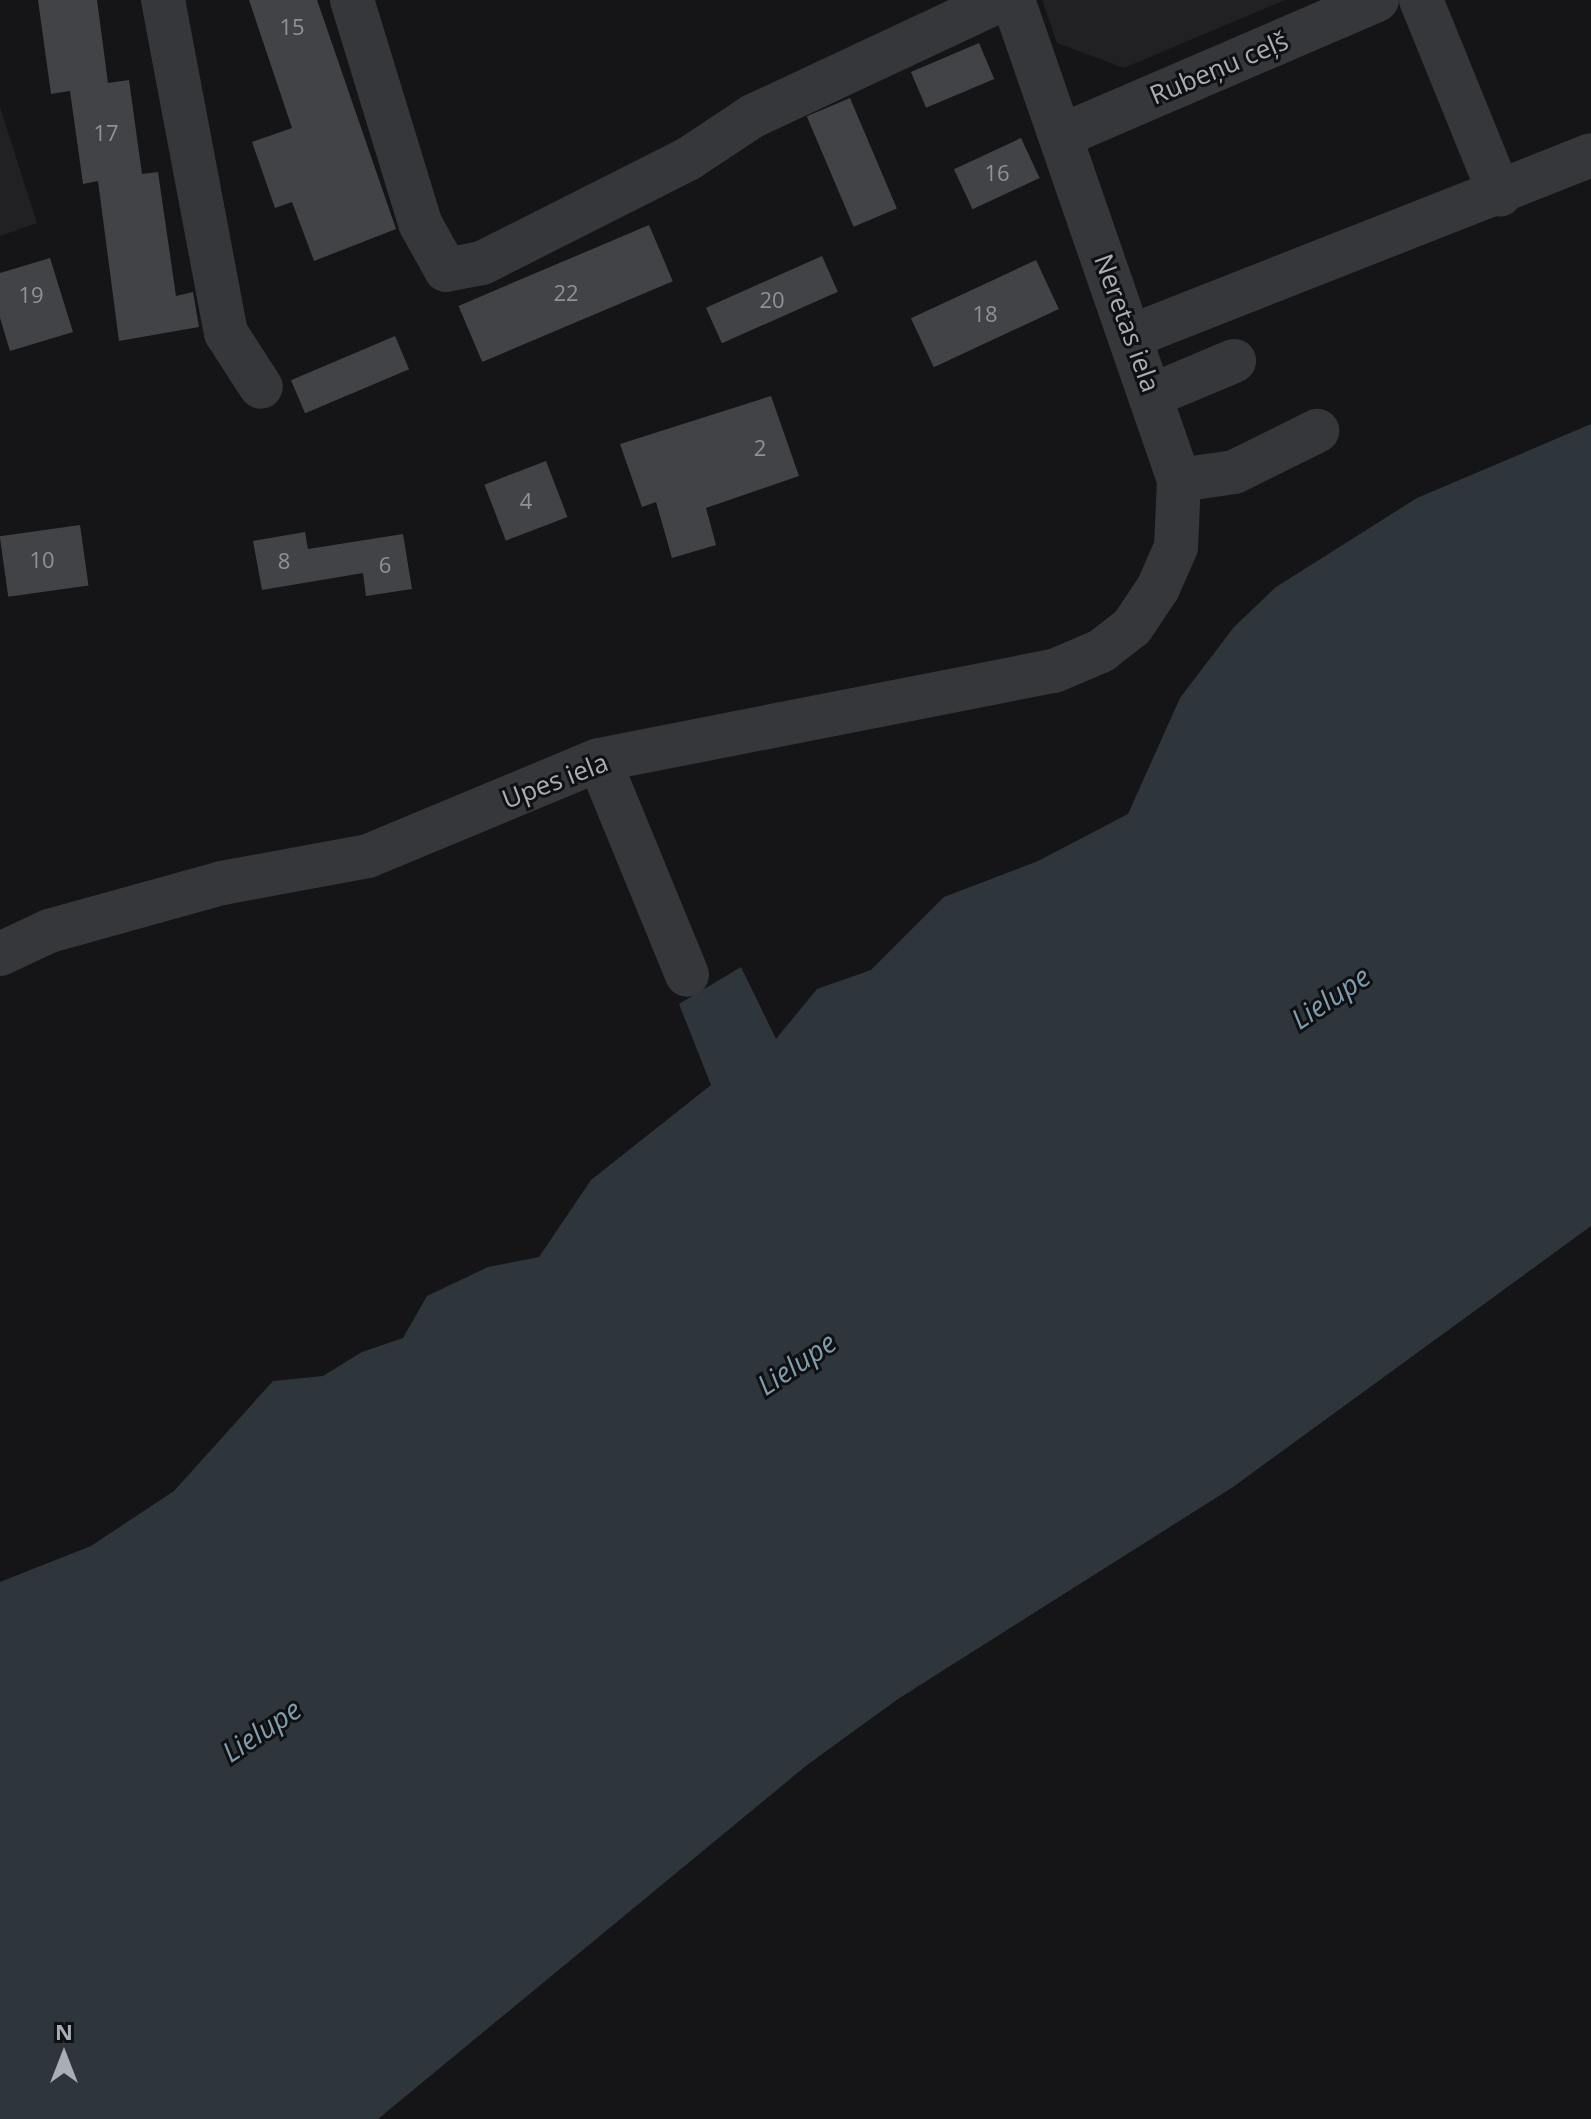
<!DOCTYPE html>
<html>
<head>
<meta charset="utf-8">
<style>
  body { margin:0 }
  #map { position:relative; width:1591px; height:2119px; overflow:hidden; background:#151517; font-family:"Open Sans",sans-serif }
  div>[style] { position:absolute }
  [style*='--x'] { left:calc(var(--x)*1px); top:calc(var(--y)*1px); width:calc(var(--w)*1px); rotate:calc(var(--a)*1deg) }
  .built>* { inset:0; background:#212124 }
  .water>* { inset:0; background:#2e363c }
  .building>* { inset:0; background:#424347; transform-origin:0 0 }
  .minor>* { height:44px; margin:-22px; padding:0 22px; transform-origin:22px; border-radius:22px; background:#36373b }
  span { translate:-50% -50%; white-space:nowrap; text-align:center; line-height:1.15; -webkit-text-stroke:6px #101012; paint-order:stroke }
  .number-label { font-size:22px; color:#8e929a }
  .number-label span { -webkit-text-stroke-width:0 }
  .street-label { font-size:26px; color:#a8adb6 }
  .water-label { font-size:28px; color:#809daf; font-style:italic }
  .north { position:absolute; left:24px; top:2015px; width:80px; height:80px; -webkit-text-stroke:6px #101012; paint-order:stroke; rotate:0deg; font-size:22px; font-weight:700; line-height:32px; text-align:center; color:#a8adb6 }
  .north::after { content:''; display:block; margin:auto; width:28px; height:36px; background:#a8adb6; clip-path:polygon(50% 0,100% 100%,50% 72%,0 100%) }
</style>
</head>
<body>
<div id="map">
  <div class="built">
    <div style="clip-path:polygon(1042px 0,1285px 0,1124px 68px,1057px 43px)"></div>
    <div style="clip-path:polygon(0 107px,37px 223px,0 236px)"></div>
  </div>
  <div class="water">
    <div style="clip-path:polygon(1591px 424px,1591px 1226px,1233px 1487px,898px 1699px,807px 1765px,378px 2119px,0 2119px,0 1582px,91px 1546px,174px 1491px,273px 1381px,323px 1376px,362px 1352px,403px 1338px,427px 1296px,488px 1267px,539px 1257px,591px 1180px,711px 1085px,679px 1004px,741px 967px,776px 1039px,817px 989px,871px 970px,944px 897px,1038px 861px,1128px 814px,1180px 698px,1234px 627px,1276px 587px,1417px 498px)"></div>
  </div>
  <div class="building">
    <div style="clip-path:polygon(38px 0,97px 0,108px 83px,129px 80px,142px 174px,158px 172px,176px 296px,193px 292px,199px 327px,119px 341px,98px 181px,83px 184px,70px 91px,51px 94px)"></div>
    <div style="clip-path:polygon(249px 0,317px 0,396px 229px,314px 261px,292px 202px,275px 208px,252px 142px,292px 128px)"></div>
    <div style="left:979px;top:43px;width:39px;height:74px;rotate:67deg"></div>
    <div style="left:850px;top:98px;width:120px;height:47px;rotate:67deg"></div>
    <div style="left:1021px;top:138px;width:44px;height:74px;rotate:65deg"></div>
    <div style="left:649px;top:225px;width:61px;height:207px;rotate:67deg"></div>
    <div style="left:822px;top:256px;width:39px;height:127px;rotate:66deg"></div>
    <div style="clip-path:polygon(50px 258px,73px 332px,10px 351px,0 318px,0 273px)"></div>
    <div style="left:1036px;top:260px;width:54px;height:138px;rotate:65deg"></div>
    <div style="left:395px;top:336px;width:36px;height:113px;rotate:67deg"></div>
    <div style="clip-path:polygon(771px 396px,799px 476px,706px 508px,716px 545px,672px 558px,656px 502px,642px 507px,620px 444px)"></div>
    <div style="left:546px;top:461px;width:60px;height:66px;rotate:69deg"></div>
    <div style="left:80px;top:525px;width:61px;height:81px;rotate:82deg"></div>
    <div style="clip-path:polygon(305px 532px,308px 549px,403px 534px,412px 589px,366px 596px,363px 573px,262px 590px,253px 541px)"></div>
  </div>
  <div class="minor">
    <div style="--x:163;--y:0;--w:339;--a:79.3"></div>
    <div style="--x:226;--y:333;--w:64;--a:57.1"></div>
    <div style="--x:352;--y:0;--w:235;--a:73"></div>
    <div style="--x:421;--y:225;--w:51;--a:60.9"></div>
    <div style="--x:446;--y:270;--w:37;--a:-11"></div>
    <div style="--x:482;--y:263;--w:231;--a:-26.8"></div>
    <div style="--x:688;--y:159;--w:78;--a:-33.5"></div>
    <div style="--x:753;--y:116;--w:274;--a:-25.1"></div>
    <div style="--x:1421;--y:0;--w:210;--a:67.9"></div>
    <div style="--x:1061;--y:136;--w:344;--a:-23.3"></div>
    <div style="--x:1132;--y:336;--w:493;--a:-21.5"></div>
    <div style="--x:1153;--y:395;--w:88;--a:-22.8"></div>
    <div style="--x:1179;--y:480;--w:56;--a:-8.3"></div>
    <div style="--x:1234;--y:472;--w:93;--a:-26.3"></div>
    <div style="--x:599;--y:760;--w:232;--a:67.7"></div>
    <div style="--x:0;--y:954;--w:54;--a:-25.1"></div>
    <div style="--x:49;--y:931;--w:180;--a:-15.5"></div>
    <div style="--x:222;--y:883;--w:148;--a:-10.5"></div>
    <div style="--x:368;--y:856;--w:250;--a:-22.6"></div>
    <div style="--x:599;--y:760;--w:464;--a:-11.1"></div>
    <div style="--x:1054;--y:671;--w:51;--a:-23.1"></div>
    <div style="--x:1101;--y:651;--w:39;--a:-38"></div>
    <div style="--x:1132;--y:627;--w:47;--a:-56.3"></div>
    <div style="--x:1158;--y:588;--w:45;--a:-66.3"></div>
    <div style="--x:1176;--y:547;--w:67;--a:-87.4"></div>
    <div style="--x:1179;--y:480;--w:508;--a:-109.08"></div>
  </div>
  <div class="number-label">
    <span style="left:292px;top:27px">15</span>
    <span style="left:106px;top:133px">17</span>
    <span style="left:997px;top:173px">16</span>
    <span style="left:566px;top:293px">22</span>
    <span style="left:31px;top:295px">19</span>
    <span style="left:772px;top:300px">20</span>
    <span style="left:985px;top:314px">18</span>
    <span style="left:760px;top:448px">2</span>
    <span style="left:526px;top:501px">4</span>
    <span style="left:42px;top:560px">10</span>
    <span style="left:284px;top:561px">8</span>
    <span style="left:385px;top:565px">6</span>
  </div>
  <div class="street-label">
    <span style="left:1219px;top:68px;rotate:-23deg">Rubeņu ceļš</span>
    <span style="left:1127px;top:323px;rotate:70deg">Neretas iela</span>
    <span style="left:555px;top:781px;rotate:-21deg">Upes iela</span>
  </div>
  <div class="water-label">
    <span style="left:1330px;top:997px;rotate:-34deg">Lielupe</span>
    <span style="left:796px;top:1363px;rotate:-34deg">Lielupe</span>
    <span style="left:261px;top:1730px;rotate:-34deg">Lielupe</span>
  </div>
  <div class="north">N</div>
</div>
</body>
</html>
